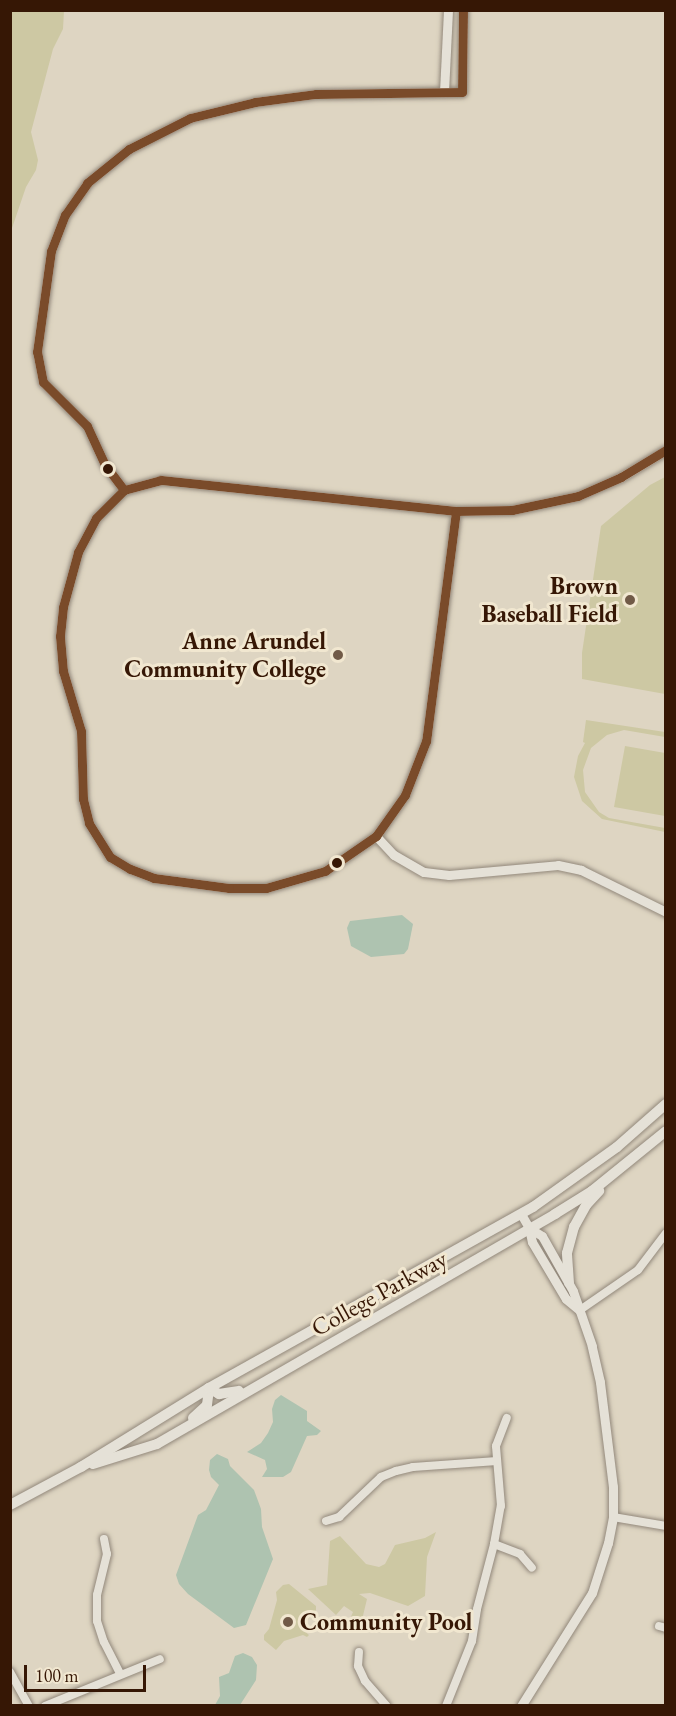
<!DOCTYPE html>
<html>
<head>
<meta charset="utf-8">
<style>
  body { margin:0 }
  #map { position:relative; width:676px; height:1716px; overflow:hidden; background:#ded5c2; font-family:"EB Garamond",serif }
  div>[style] { position:absolute }
  [style*='--x'] { left:calc(var(--x)*1px); top:calc(var(--y)*1px); width:calc(var(--w)*1px); rotate:calc(var(--a)*1deg) }
  .green>* { inset:0; background:#cdc8a3 }
  .water>* { inset:0; background:#aec3b0 }
  .roads { filter:drop-shadow(0 0 2px #92887b) drop-shadow(0 0 2px #92887b) }
  .minor>* { height:8px; margin:-4px; padding:0 4px; transform-origin:4px; border-radius:4px; background:#e5e1d7 }
  .tertiary>* { height:9px; margin:-4.5px; padding:0 4.5px; transform-origin:4.5px; border-radius:4.5px; background:#e5e1d7 }
  .secondary>* { height:10px; margin:-5px; padding:0 5px; transform-origin:5px; border-radius:5px; background:#e5e1d7 }
  .bus-1>* { height:9px; margin:-4.5px; padding:0 4.5px; transform-origin:4.5px; border-radius:4.5px; background:#7a4b2a }
  .dots>* { width:16px; height:16px; translate:-50% -50%; box-sizing:border-box; border:3px solid #f1e7d0; border-radius:50% }
  span { translate:-50% -50%; white-space:nowrap; text-align:center; line-height:1.15; -webkit-text-stroke:6px #f1e7d0; paint-order:stroke }
  .poi-label { font-size:24px; color:#361705; font-weight:700 }
  .right { translate:-100% -50%; text-align:right }
  .left { translate:0 -50%; text-align:left }
  .street-label { font-size:24px; color:#361705 }
  .frame { position:absolute; inset:0; border:12px solid #361705; pointer-events:none }
  .scale { position:absolute; left:24px; top:1665px; width:122px; height:27px; box-sizing:border-box; border:3px solid #361705; border-top:0; padding-left:8px; font-size:18px; line-height:21px; white-space:nowrap; color:#361705; -webkit-text-stroke:4px #f1e7d0; paint-order:stroke }
</style>
</head>
<body>
<div id="map">
  <div class="green">
    <div style="clip-path:polygon(11px 10px,64px 11px,63px 29px,53px 49px,31px 132px,38px 160px,36px 170px,26px 187px,11px 231px)"></div>
    <div style="clip-path:polygon(665px 477px,665px 694px,582px 679px,582px 653px,601px 526px,650px 485px)"></div>
    <div style="clip-path:polygon(586px 720px,665px 732px,665px 737px,624px 730px,607px 735px,591px 748px,583px 770px,585px 792px,599px 812px,609px 818px,665px 828px,665px 832px,602px 819px,582px 801px,574px 777px,578px 756px,585px 743px,583px 742px)"></div>
    <div style="clip-path:polygon(625px 746px,665px 753px,665px 816px,614px 807px)"></div>
    <div style="clip-path:polygon(436px 1532px,427px 1557px,425px 1596px,408px 1606px,370px 1593px,359px 1594px,367px 1599px,360px 1628px,351px 1629px,354px 1624px,349px 1621px,353px 1612px,344px 1606px,336px 1615px,308px 1589px,327px 1585px,330px 1541px,340px 1536px,366px 1564px,379px 1567px,385px 1564px,395px 1545px,425px 1538px)"></div>
    <div style="clip-path:polygon(289px 1584px,316px 1606px,316px 1610px,301px 1628px,309px 1635px,307px 1637px,303px 1635px,284px 1641px,276px 1650px,264px 1640px,264px 1635px,269px 1629px,277px 1600px,276px 1592px,283px 1585px)"></div>
  </div>
  <div class="water">
    <div style="clip-path:polygon(402px 915px,413px 924px,408px 949px,404px 954px,371px 957px,351px 946px,347px 928px,350px 921px)"></div>
    <div style="clip-path:polygon(281px 1395px,307px 1411px,307px 1421px,321px 1431px,317px 1435px,307px 1436px,291px 1472px,283px 1477px,262px 1477px,267px 1469px,265px 1460px,247px 1452px,261px 1443px,268px 1433px,273px 1422px,272px 1409px,275px 1400px)"></div>
    <div style="clip-path:polygon(217px 1454px,228px 1459px,230px 1466px,254px 1490px,261px 1509px,262px 1527px,273px 1559px,246px 1625px,234px 1628px,188px 1594px,179px 1584px,176px 1575px,198px 1515px,206px 1510px,219px 1485px,211px 1477px,209px 1470px,210px 1460px)"></div>
    <div style="clip-path:polygon(243px 1653px,252px 1657px,257px 1665px,256px 1680px,240px 1705px,215px 1705px,220px 1696px,219px 1677px,229px 1673px,235px 1656px)"></div>
  </div>
  <div class="roads">
    <div class="minor">
      <div style="--x:580;--y:1310;--w:70;--a:-34.6"></div>
      <div style="--x:638;--y:1270;--w:46;--a:-52.9"></div>
      <div style="--x:613;--y:1517;--w:54;--a:9.6"></div>
      <div style="--x:326;--y:1521;--w:14;--a:-17"></div>
      <div style="--x:339;--y:1517;--w:58;--a:-43.6"></div>
      <div style="--x:381;--y:1477;--w:16;--a:-22"></div>
      <div style="--x:396;--y:1471;--w:17;--a:-13"></div>
      <div style="--x:413;--y:1467;--w:84;--a:-4.1"></div>
      <div style="--x:104;--y:1539;--w:15;--a:79"></div>
      <div style="--x:107;--y:1554;--w:42;--a:103.7"></div>
      <div style="--x:97;--y:1595;--w:26;--a:90"></div>
      <div style="--x:97;--y:1621;--w:22;--a:72"></div>
      <div style="--x:104;--y:1642;--w:36;--a:63"></div>
      <div style="--x:494;--y:1544;--w:28;--a:21"></div>
      <div style="--x:520;--y:1554;--w:18;--a:49"></div>
      <div style="--x:659;--y:1626;--w:7;--a:16"></div>
      <div style="--x:359;--y:1652;--w:14;--a:94"></div>
      <div style="--x:358;--y:1666;--w:17;--a:65"></div>
      <div style="--x:365;--y:1681;--w:33;--a:49"></div>
      <div style="--x:10;--y:1672;--w:39;--a:61"></div>
      <div style="--x:45;--y:1706;--w:124;--a:-22.2"></div>
      <div style="--x:446;--y:1706;--w:70;--a:-68.2"></div>
      <div style="--x:472;--y:1641;--w:32;--a:-81"></div>
      <div style="--x:477;--y:1609;--w:67;--a:-75.3"></div>
      <div style="--x:494;--y:1544;--w:39;--a:-80"></div>
      <div style="--x:501;--y:1506;--w:60;--a:-94.8"></div>
      <div style="--x:496;--y:1446;--w:30;--a:-69"></div>
    </div>
    <div class="tertiary">
      <div style="--x:444;--y:92;--w:82;--a:-87.2"></div>
      <div style="--x:124;--y:490;--w:31;--a:-127"></div>
      <div style="--x:105;--y:465;--w:43;--a:-114.8"></div>
      <div style="--x:87;--y:426;--w:62;--a:-135"></div>
      <div style="--x:43;--y:382;--w:31;--a:-101"></div>
      <div style="--x:37;--y:352;--w:102;--a:-82.1"></div>
      <div style="--x:51;--y:251;--w:39;--a:-69"></div>
      <div style="--x:65;--y:215;--w:39;--a:-55"></div>
      <div style="--x:87;--y:183;--w:54;--a:-39"></div>
      <div style="--x:129;--y:149;--w:68;--a:-26.9"></div>
      <div style="--x:190;--y:118;--w:67;--a:-13.8"></div>
      <div style="--x:255;--y:102;--w:62;--a:-7.5"></div>
      <div style="--x:316;--y:94;--w:146;--a:-0.8"></div>
      <div style="--x:462;--y:92;--w:82;--a:-89.3"></div>
      <div style="--x:456;--y:511;--w:232;--a:97.4"></div>
      <div style="--x:426;--y:741;--w:58;--a:111.3"></div>
      <div style="--x:405;--y:795;--w:50;--a:125.3"></div>
      <div style="--x:376;--y:836;--w:62;--a:145.5"></div>
      <div style="--x:325;--y:871;--w:61;--a:163.9"></div>
      <div style="--x:266;--y:888;--w:37;--a:180"></div>
      <div style="--x:229;--y:888;--w:76;--a:-172.4"></div>
      <div style="--x:154;--y:878;--w:26;--a:-159"></div>
      <div style="--x:130;--y:869;--w:23;--a:-149"></div>
      <div style="--x:110;--y:857;--w:40;--a:-122"></div>
      <div style="--x:89;--y:823;--w:25;--a:-104"></div>
      <div style="--x:83;--y:799;--w:68;--a:-91.7"></div>
      <div style="--x:81;--y:731;--w:63;--a:-106.7"></div>
      <div style="--x:63;--y:671;--w:35;--a:-95"></div>
      <div style="--x:60;--y:636;--w:29;--a:-84"></div>
      <div style="--x:63;--y:607;--w:57;--a:-74.7"></div>
      <div style="--x:78;--y:552;--w:38;--a:-62"></div>
      <div style="--x:96;--y:518;--w:40;--a:-45"></div>
      <div style="--x:124;--y:490;--w:38;--a:-15"></div>
      <div style="--x:161;--y:480;--w:297;--a:6"></div>
      <div style="--x:456;--y:511;--w:56;--a:-1"></div>
      <div style="--x:512;--y:510;--w:67;--a:-12"></div>
      <div style="--x:578;--y:496;--w:47;--a:-23.8"></div>
      <div style="--x:621;--y:477;--w:52;--a:-31"></div>
      <div style="--x:376;--y:836;--w:26;--a:47"></div>
      <div style="--x:394;--y:855;--w:34;--a:30"></div>
      <div style="--x:424;--y:872;--w:25;--a:7"></div>
      <div style="--x:449;--y:875;--w:109;--a:-5.2"></div>
      <div style="--x:558;--y:865;--w:24;--a:12"></div>
      <div style="--x:581;--y:870;--w:95;--a:26.3"></div>
      <div style="--x:521;--y:1214;--w:16;--a:60"></div>
      <div style="--x:529;--y:1228;--w:14;--a:78"></div>
      <div style="--x:532;--y:1242;--w:66;--a:59.2"></div>
      <div style="--x:566;--y:1299;--w:17;--a:40"></div>
      <div style="--x:521;--y:1706;--w:133;--a:-57.9"></div>
      <div style="--x:592;--y:1593;--w:52;--a:-72.3"></div>
      <div style="--x:608;--y:1543;--w:26;--a:-79"></div>
      <div style="--x:613;--y:1517;--w:30;--a:-90"></div>
      <div style="--x:613;--y:1487;--w:106;--a:-97.1"></div>
      <div style="--x:600;--y:1382;--w:37;--a:-103"></div>
      <div style="--x:592;--y:1346;--w:58;--a:-109.1"></div>
      <div style="--x:573;--y:1291;--w:63;--a:-119.4"></div>
      <div style="--x:542;--y:1236;--w:15;--a:-148"></div>
    </div>
    <div class="secondary">
      <div style="--x:569;--y:1283;--w:30;--a:-94"></div>
      <div style="--x:567;--y:1253;--w:27;--a:-75"></div>
      <div style="--x:574;--y:1227;--w:26;--a:-61"></div>
      <div style="--x:587;--y:1204;--w:18;--a:-47"></div>
      <div style="--x:209;--y:1388;--w:12;--a:31"></div>
      <div style="--x:219;--y:1394;--w:20;--a:-9"></div>
      <div style="--x:193;--y:1418;--w:19;--a:-43"></div>
      <div style="--x:207;--y:1405;--w:17;--a:-83"></div>
      <div style="--x:93;--y:1464;--w:67;--a:-17.4"></div>
      <div style="--x:157;--y:1444;--w:460;--a:-30"></div>
      <div style="--x:555;--y:1214;--w:44;--a:-31.9"></div>
      <div style="--x:592;--y:1191;--w:95;--a:-39"></div>
      <div style="--x:10;--y:1505;--w:81;--a:-28.2"></div>
      <div style="--x:81;--y:1467;--w:150;--a:-31.7"></div>
      <div style="--x:209;--y:1388;--w:371;--a:-29.2"></div>
      <div style="--x:533;--y:1207;--w:103;--a:-35.5"></div>
      <div style="--x:617;--y:1147;--w:65;--a:-41.3"></div>
    </div>
  </div>
  <div class="bus-1">
    <div style="--x:161;--y:480;--w:297;--a:6"></div>
    <div style="--x:456;--y:511;--w:232;--a:97.4"></div>
    <div style="--x:426;--y:741;--w:58;--a:111.3"></div>
    <div style="--x:405;--y:795;--w:50;--a:125.3"></div>
    <div style="--x:376;--y:836;--w:62;--a:145.5"></div>
    <div style="--x:325;--y:871;--w:61;--a:163.9"></div>
    <div style="--x:266;--y:888;--w:37;--a:180"></div>
    <div style="--x:229;--y:888;--w:76;--a:-172.4"></div>
    <div style="--x:154;--y:878;--w:26;--a:-159"></div>
    <div style="--x:130;--y:869;--w:23;--a:-149"></div>
    <div style="--x:110;--y:857;--w:40;--a:-122"></div>
    <div style="--x:89;--y:823;--w:25;--a:-104"></div>
    <div style="--x:83;--y:799;--w:68;--a:-91.7"></div>
    <div style="--x:81;--y:731;--w:63;--a:-106.7"></div>
    <div style="--x:63;--y:671;--w:35;--a:-95"></div>
    <div style="--x:60;--y:636;--w:29;--a:-84"></div>
    <div style="--x:63;--y:607;--w:57;--a:-74.7"></div>
    <div style="--x:78;--y:552;--w:38;--a:-62"></div>
    <div style="--x:96;--y:518;--w:40;--a:-45"></div>
    <div style="--x:124;--y:490;--w:38;--a:-15"></div>
    <div style="--x:124;--y:490;--w:31;--a:-127"></div>
    <div style="--x:105;--y:465;--w:43;--a:-114.8"></div>
    <div style="--x:87;--y:426;--w:62;--a:-135"></div>
    <div style="--x:43;--y:382;--w:31;--a:-101"></div>
    <div style="--x:37;--y:352;--w:102;--a:-82.1"></div>
    <div style="--x:51;--y:251;--w:39;--a:-69"></div>
    <div style="--x:65;--y:215;--w:39;--a:-55"></div>
    <div style="--x:87;--y:183;--w:54;--a:-39"></div>
    <div style="--x:129;--y:149;--w:68;--a:-26.9"></div>
    <div style="--x:190;--y:118;--w:67;--a:-13.8"></div>
    <div style="--x:255;--y:102;--w:62;--a:-7.5"></div>
    <div style="--x:316;--y:94;--w:146;--a:-0.8"></div>
    <div style="--x:462;--y:92;--w:82;--a:-89.3"></div>
    <div style="--x:456;--y:511;--w:56;--a:-1"></div>
    <div style="--x:512;--y:510;--w:67;--a:-12"></div>
    <div style="--x:578;--y:496;--w:47;--a:-23.8"></div>
    <div style="--x:621;--y:477;--w:52;--a:-31"></div>
  </div>
  <div class="dots">
    <div style="left:108px;top:469px;background:#361705"></div>
    <div style="left:630px;top:600px;background:#715a47"></div>
    <div style="left:338px;top:655px;background:#715a47"></div>
    <div style="left:337px;top:863px;background:#361705"></div>
    <div style="left:288px;top:1622px;background:#715a47"></div>
  </div>
  <div class="poi-label">
    <span class="right" style="left:618px;top:600px">Brown<br>Baseball Field</span>
    <span class="right" style="left:326px;top:655px">Anne Arundel<br>Community College</span>
    <span class="left" style="left:300px;top:1622px">Community Pool</span>
  </div>
  <div class="street-label">
    <span style="left:379px;top:1293px;rotate:-29deg">College Parkway</span>
  </div>
  <div class="frame"></div>
  <div class="scale">100 m</div>
</div>
</body>
</html>
